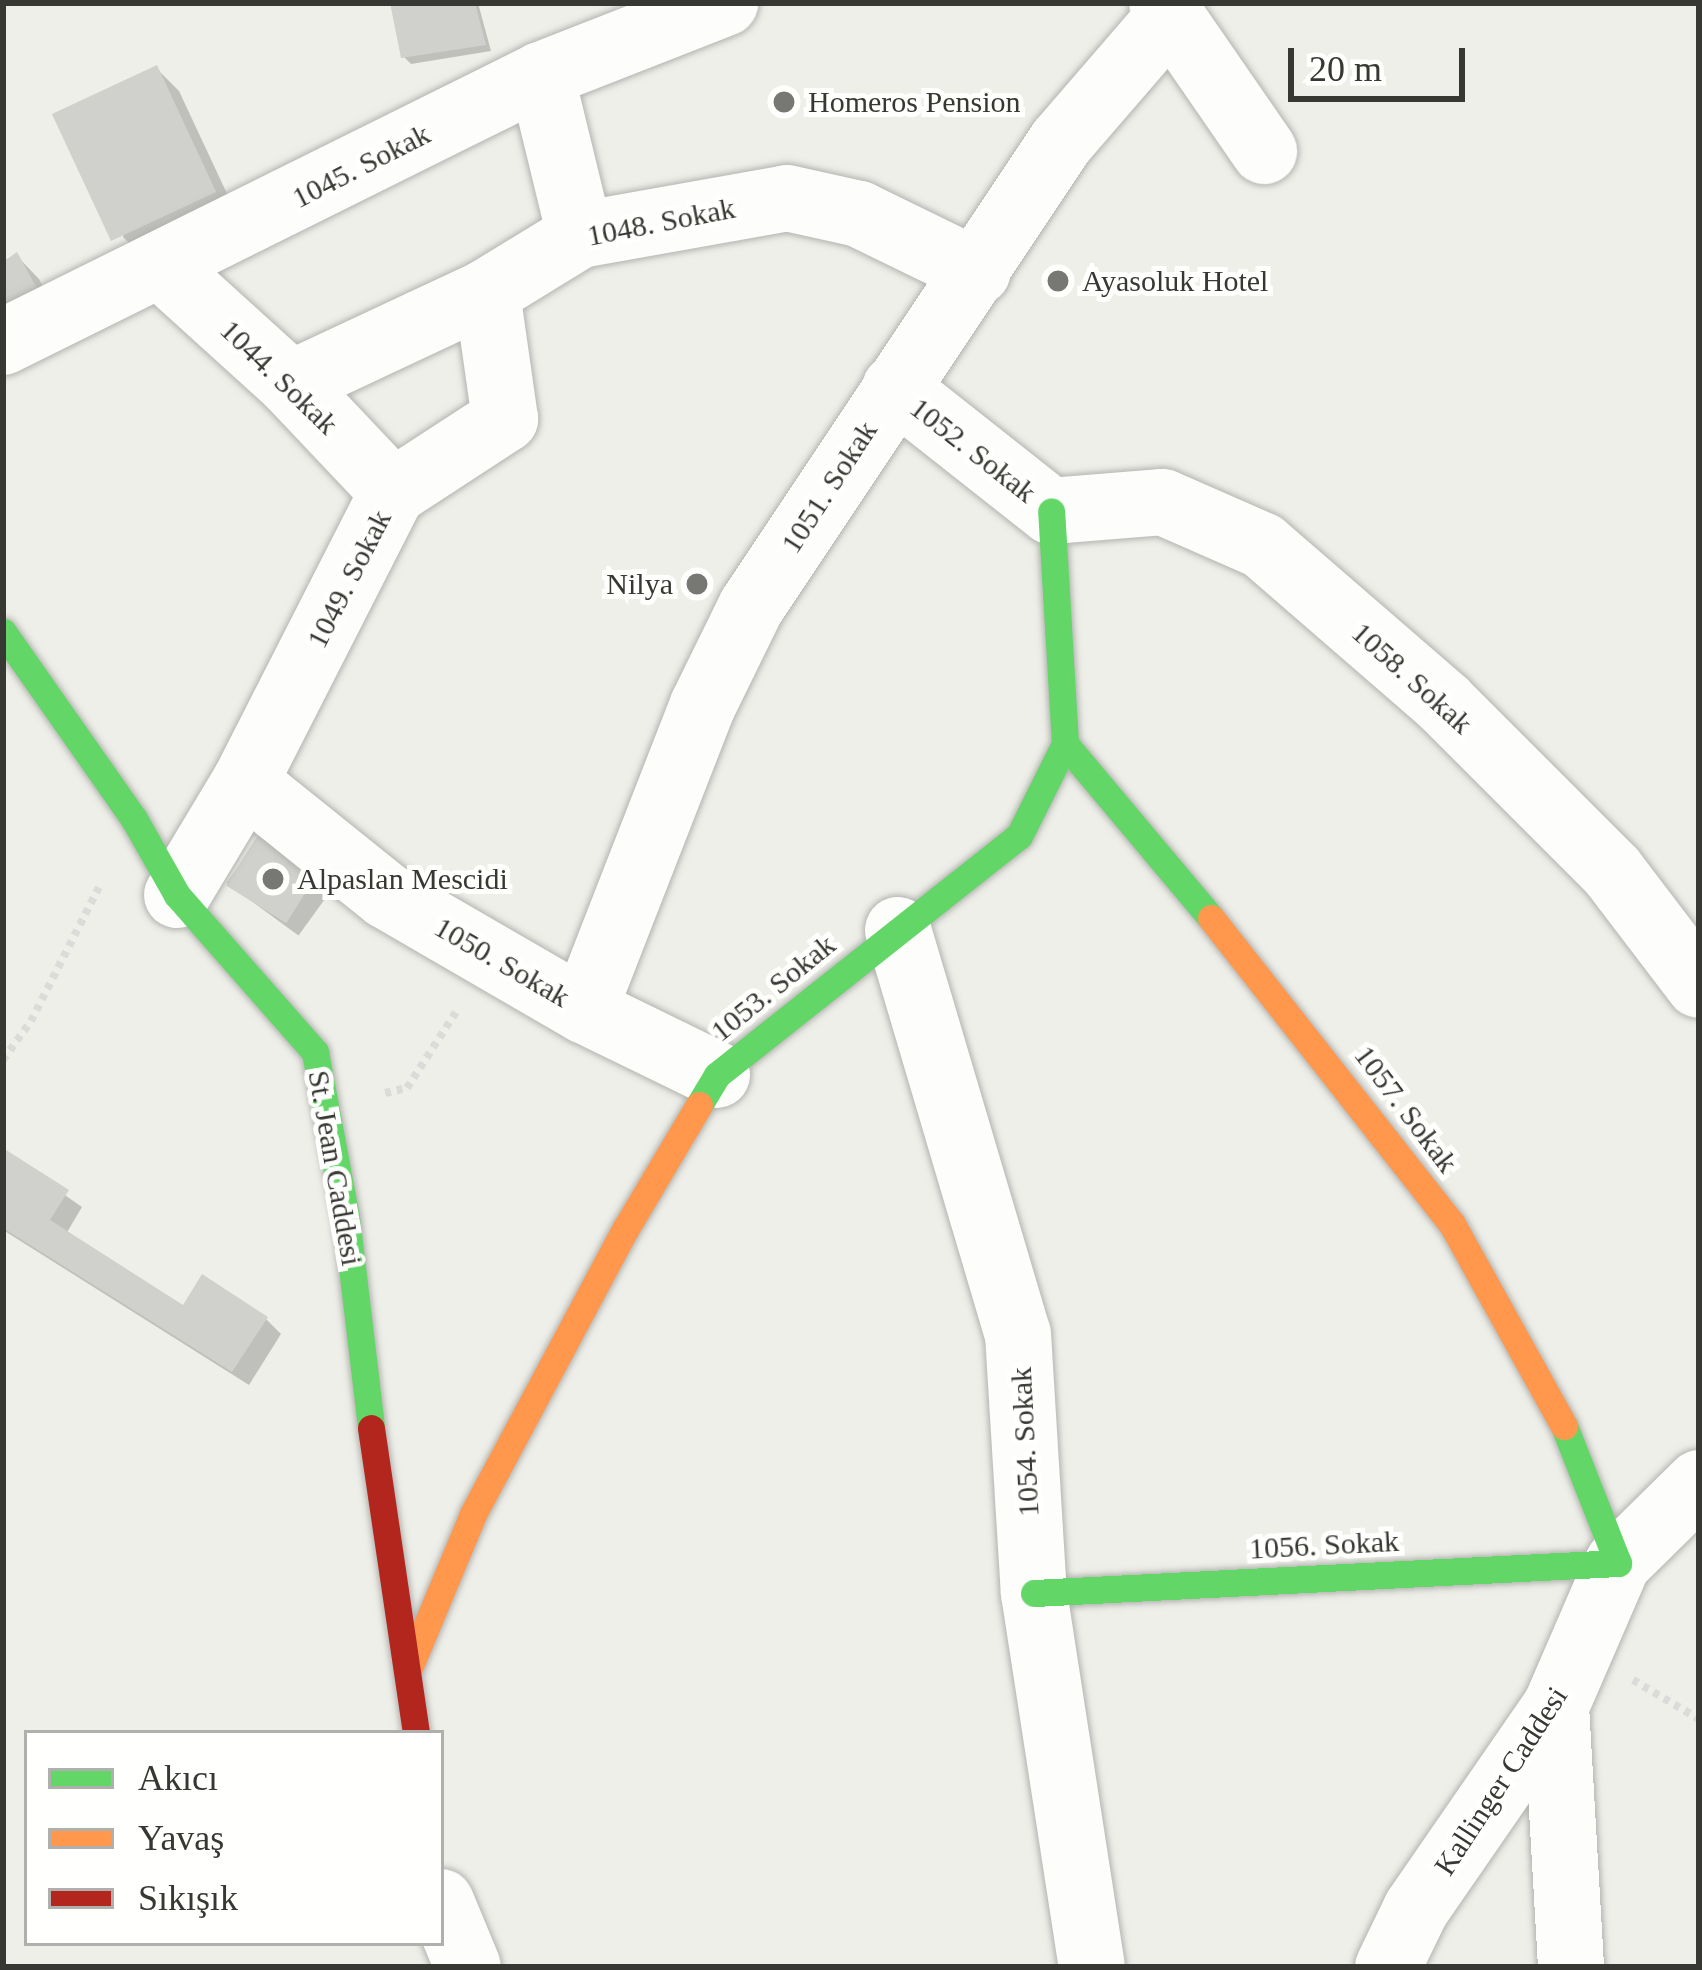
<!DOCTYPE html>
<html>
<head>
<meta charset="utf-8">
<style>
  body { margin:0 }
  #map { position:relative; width:1702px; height:1970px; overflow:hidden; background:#efefea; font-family:Georgia,serif }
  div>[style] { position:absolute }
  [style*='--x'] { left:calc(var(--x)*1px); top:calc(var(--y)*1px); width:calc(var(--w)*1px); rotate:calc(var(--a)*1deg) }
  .shadow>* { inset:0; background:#0003; transform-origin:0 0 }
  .building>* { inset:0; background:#d0d1cd; transform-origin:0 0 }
  .path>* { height:8px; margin-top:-4px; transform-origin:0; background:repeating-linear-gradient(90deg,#dbdbda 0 6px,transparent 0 12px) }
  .roads { filter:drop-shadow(0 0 3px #b3b3b0) drop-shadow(0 0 3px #b3b3b0) }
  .street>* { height:66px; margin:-33px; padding:0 33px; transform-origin:33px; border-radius:33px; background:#fdfdfc }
  .fast>* { height:27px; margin:-13.5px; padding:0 13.5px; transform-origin:13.5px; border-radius:13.5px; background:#63d668 }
  .slow>* { height:27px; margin:-13.5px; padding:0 13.5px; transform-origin:13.5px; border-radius:13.5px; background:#ff974d }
  .jam>* { height:27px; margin:-13.5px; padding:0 13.5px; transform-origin:13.5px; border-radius:13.5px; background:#b3261e }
  .dots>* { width:33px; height:33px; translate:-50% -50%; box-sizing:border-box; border:6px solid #fffffe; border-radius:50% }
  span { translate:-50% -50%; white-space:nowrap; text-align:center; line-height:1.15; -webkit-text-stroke:10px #fffffe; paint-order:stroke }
  .poi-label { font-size:30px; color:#373733 }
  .left { translate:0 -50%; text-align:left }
  .right { translate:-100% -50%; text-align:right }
  .street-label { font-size:30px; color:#373733 }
  .frame { position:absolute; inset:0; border:6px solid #373733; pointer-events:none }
  .legend { position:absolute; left:24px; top:1730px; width:420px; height:216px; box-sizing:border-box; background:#fffffe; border:3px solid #afafad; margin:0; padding:15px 21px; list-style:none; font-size:36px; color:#373733 }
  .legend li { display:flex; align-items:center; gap:24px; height:60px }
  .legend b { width:60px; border:3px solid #afafad }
  .scale { position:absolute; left:1288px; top:48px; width:177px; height:54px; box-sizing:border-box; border:6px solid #373733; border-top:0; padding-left:15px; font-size:36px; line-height:42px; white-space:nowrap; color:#373733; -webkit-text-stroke:9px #fffffe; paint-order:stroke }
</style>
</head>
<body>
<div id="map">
  <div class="shadow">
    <div style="clip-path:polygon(393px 3px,478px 3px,491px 51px,411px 64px,404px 57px)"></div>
    <div style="clip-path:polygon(157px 69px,179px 91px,237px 215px,146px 259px,123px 237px)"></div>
    <div style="clip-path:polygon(3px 254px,8px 262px,17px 256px,39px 279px,60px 317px,3px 347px)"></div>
    <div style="left:260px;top:837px;width:89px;height:57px;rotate:36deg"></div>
    <div style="clip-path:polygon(3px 1152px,82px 1207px,66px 1234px,184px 1309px,266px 1319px,281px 1334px,249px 1385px,3px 1230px)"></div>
  </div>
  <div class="building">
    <div style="clip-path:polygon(390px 3px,475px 3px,486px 45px,401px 58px)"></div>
    <div style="left:157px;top:65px;width:140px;height:116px;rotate:65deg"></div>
    <div style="clip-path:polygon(17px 252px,40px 294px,3px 312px,3px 262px)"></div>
    <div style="left:259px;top:833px;width:71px;height:62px;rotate:32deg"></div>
    <div style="clip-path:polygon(3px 1148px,69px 1190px,50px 1220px,183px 1305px,202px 1274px,268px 1317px,232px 1372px,3px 1228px)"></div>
  </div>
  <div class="path">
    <div style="--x:3;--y:1060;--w:48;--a:-54.3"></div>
    <div style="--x:31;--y:1021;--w:155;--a:-63.1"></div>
    <div style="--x:385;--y:1093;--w:23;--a:-13"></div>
    <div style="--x:407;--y:1088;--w:94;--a:-57.2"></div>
    <div style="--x:1633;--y:1680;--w:77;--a:30.6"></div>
  </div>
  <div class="roads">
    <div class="street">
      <div style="--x:1162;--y:3;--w:180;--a:55.4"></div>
      <div style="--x:541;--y:75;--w:165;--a:76.3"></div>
      <div style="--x:161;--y:266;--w:176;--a:42.2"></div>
      <div style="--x:291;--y:384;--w:149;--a:46.6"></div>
      <div style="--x:3;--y:342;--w:601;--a:-26.39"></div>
      <div style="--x:541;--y:75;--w:198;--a:-21.4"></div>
      <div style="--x:291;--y:384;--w:217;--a:-25.1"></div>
      <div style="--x:487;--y:292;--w:109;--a:-31.5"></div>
      <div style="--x:580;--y:235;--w:210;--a:-10.1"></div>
      <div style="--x:787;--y:198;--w:74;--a:12.5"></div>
      <div style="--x:859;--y:214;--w:132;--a:26"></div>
      <div style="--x:895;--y:388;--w:199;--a:38.3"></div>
      <div style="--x:1051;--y:511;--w:112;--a:-4.6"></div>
      <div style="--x:1163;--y:502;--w:109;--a:23.7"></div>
      <div style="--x:1263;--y:546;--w:240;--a:40.9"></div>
      <div style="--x:1444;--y:703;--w:238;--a:45"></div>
      <div style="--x:1612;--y:871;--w:143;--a:52.7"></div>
      <div style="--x:245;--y:782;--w:182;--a:38.8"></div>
      <div style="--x:387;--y:896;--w:228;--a:30.1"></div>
      <div style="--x:584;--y:1010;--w:148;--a:26"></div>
      <div style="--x:177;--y:895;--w:132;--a:-59"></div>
      <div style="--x:245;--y:782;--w:326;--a:-63"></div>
      <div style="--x:393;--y:492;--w:134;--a:-33.1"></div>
      <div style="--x:505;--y:419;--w:128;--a:-98.1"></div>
      <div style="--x:898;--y:930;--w:421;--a:73.5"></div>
      <div style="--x:1018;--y:1334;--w:259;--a:86.5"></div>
      <div style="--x:1034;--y:1593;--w:378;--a:81.2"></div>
      <div style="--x:584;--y:1010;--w:327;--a:-68.7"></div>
      <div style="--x:703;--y:705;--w:109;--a:-63.9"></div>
      <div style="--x:751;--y:607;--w:559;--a:-56.31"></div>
      <div style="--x:1061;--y:142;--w:164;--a:-49.2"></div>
      <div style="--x:1556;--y:1706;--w:261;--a:86.7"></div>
      <div style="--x:441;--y:1902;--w:70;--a:67.4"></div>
      <div style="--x:1388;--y:1967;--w:64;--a:-64.2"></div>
      <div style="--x:1416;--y:1909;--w:247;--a:-55.4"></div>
      <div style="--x:1556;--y:1706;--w:156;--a:-66.6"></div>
      <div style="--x:1618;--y:1563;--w:114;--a:-44.6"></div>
    </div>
    <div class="fast">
      <div style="--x:3;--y:632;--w:228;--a:55"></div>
      <div style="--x:134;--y:819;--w:87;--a:60.5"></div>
      <div style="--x:177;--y:895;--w:209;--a:48.7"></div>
      <div style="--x:315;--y:1052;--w:168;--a:79.4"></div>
      <div style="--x:346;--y:1217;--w:212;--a:83.2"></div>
      <div style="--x:1065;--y:744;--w:227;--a:50"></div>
      <div style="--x:699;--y:1105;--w:35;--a:-59"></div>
      <div style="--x:717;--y:1075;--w:385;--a:-38.4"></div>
      <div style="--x:1019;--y:836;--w:103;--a:-63.4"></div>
      <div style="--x:1065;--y:744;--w:233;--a:-93.4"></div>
      <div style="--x:1034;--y:1593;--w:585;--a:-2.94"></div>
      <div style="--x:1618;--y:1563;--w:147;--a:-111.5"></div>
    </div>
    <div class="slow">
      <div style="--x:1211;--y:918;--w:390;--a:51.8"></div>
      <div style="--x:1452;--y:1224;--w:231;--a:61"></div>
      <div style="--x:409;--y:1668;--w:167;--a:-67.4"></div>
      <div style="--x:473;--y:1514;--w:324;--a:-61.9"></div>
      <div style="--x:626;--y:1228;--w:143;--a:-59.3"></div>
    </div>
    <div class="jam">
      <div style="--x:371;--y:1428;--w:308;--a:81.6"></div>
    </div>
  </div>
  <div class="dots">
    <div style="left:784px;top:102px;background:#777773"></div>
    <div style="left:1058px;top:281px;background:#777773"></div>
    <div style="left:697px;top:584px;background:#777773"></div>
    <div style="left:273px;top:879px;background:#777773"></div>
  </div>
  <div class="poi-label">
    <span class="left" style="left:808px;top:102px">Homeros Pension</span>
    <span class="left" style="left:1082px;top:281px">Ayasoluk Hotel</span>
    <span class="right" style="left:673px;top:584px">Nilya</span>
    <span class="left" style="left:297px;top:879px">Alpaslan Mescidi</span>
  </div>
  <div class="street-label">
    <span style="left:361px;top:166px;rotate:-27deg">1045. Sokak</span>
    <span style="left:661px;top:222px;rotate:-11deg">1048. Sokak</span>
    <span style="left:279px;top:377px;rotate:44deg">1044. Sokak</span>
    <span style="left:973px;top:450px;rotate:38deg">1052. Sokak</span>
    <span style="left:829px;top:487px;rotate:-57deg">1051. Sokak</span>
    <span style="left:349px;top:579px;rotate:-63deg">1049. Sokak</span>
    <span style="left:1412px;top:678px;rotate:42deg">1058. Sokak</span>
    <span style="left:502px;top:962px;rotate:30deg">1050. Sokak</span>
    <span style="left:773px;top:988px;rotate:-39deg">1053. Sokak</span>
    <span style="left:1406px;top:1109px;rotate:53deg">1057. Sokak</span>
    <span style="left:335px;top:1168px;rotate:80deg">St. Jean Caddesi</span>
    <span style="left:1025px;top:1442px;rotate:-93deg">1054. Sokak</span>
    <span style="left:1324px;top:1545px;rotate:-3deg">1056. Sokak</span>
    <span style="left:1501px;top:1781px;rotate:-57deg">Kallinger Caddesi</span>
  </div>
  <div class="frame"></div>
  <ul class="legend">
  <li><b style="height:15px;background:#63d668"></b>Akıcı</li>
  <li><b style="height:15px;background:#ff974d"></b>Yavaş</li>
  <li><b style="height:15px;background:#b3261e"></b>Sıkışık</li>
  </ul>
  <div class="scale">20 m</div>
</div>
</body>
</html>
